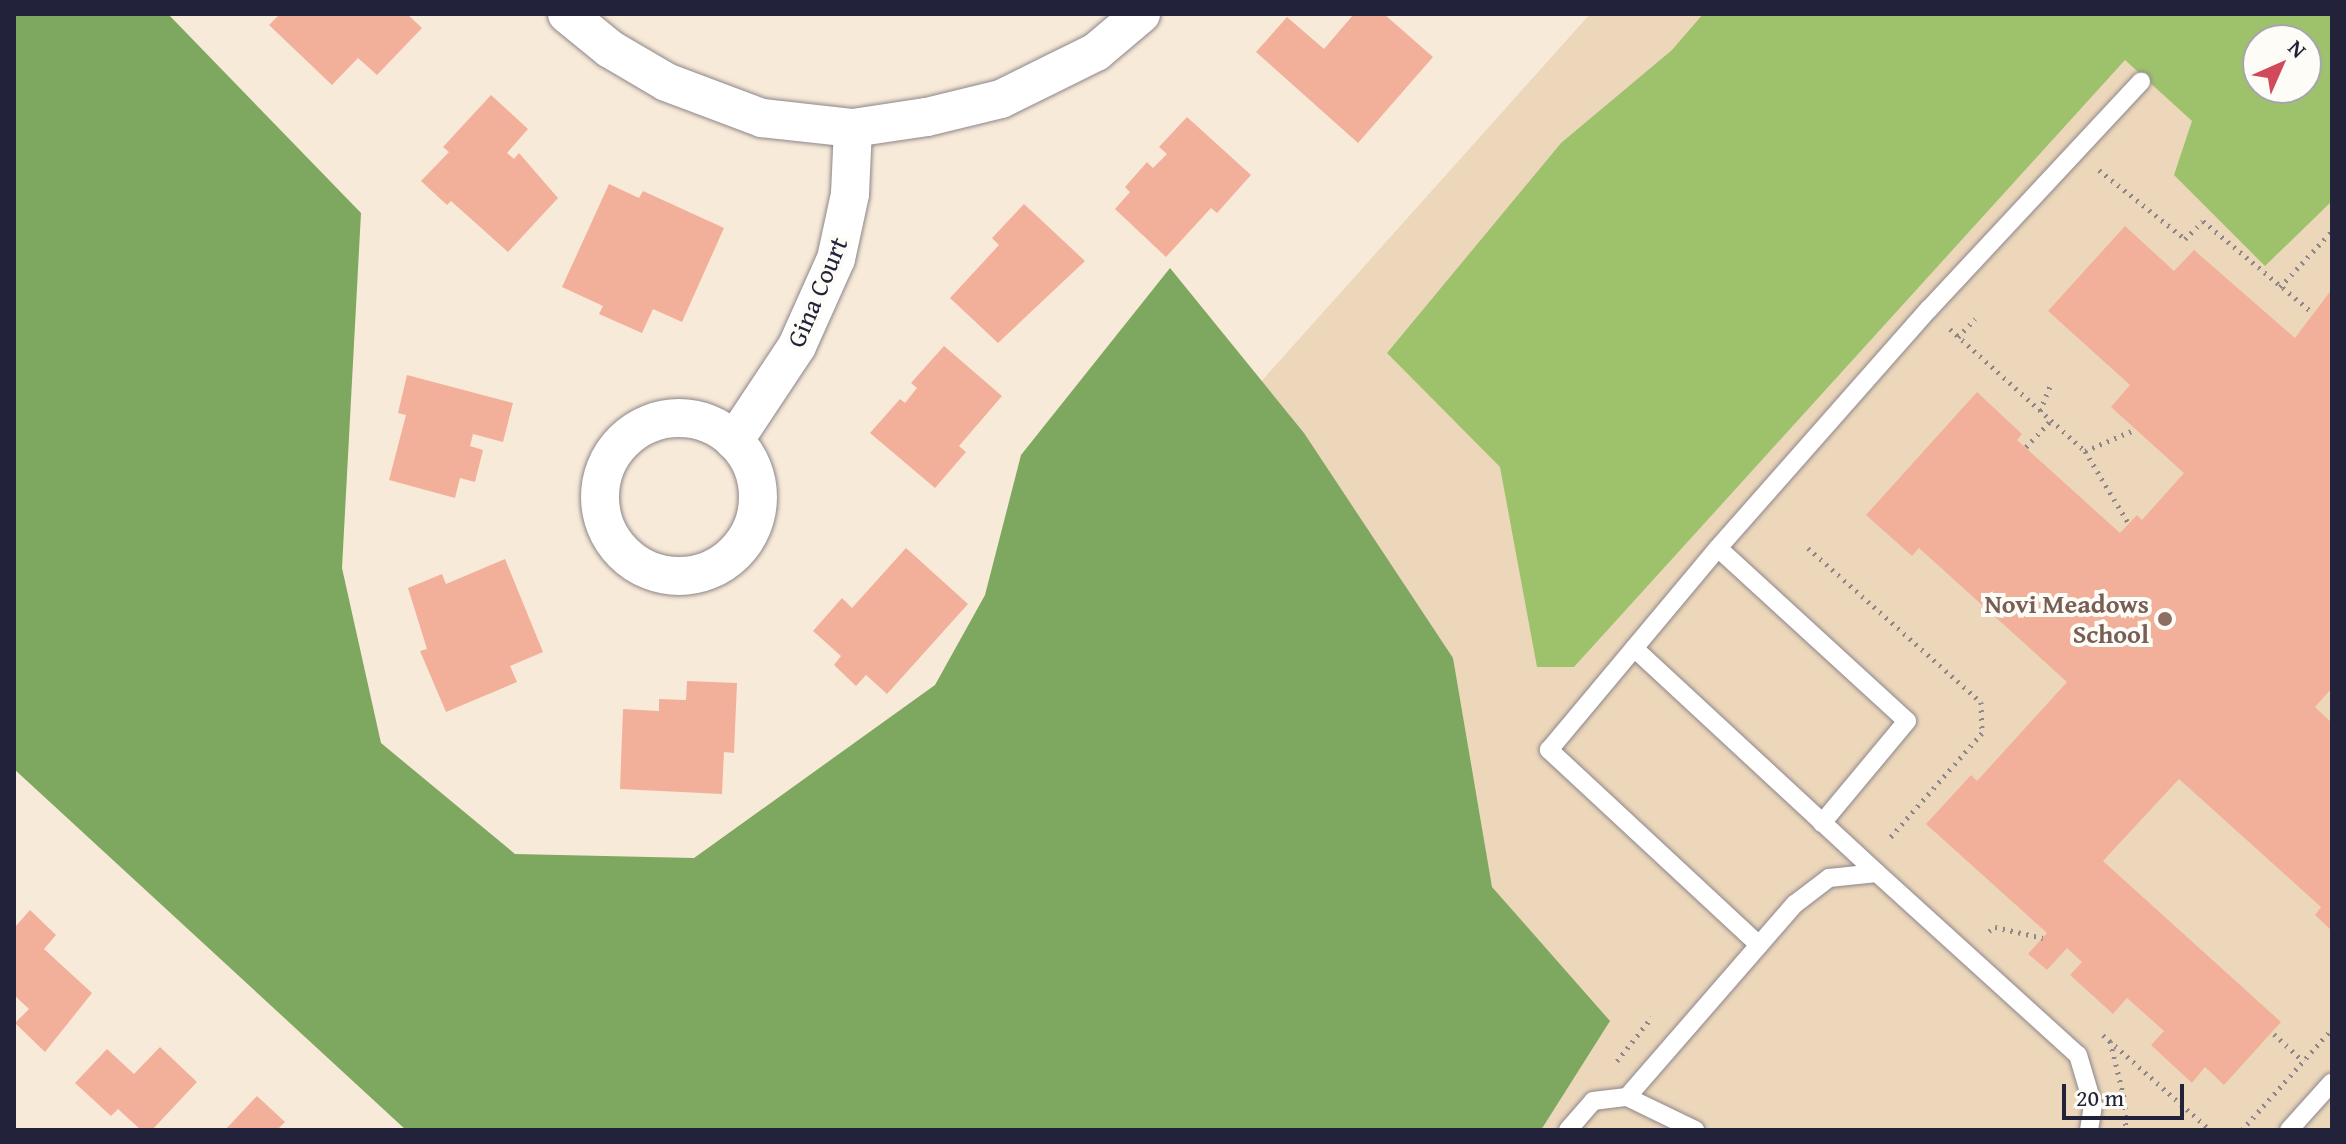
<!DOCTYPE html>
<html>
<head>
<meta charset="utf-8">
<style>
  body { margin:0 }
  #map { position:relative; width:2346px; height:1144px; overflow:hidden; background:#f8ead8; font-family:"Gentium Book Plus",serif }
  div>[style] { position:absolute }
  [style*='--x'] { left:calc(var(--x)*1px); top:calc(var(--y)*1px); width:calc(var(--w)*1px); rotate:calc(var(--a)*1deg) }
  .built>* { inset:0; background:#edd7bb }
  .green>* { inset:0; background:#9ec26c }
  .forest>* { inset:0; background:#7ea860 }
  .building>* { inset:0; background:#f2b09b }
  .path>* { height:5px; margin-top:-2.5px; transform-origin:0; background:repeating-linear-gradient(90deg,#8d868a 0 2px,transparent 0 8px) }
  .roads { filter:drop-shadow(0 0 2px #8d868a) drop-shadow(0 0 2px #8d868a) }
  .service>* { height:18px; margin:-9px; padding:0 9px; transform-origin:9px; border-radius:9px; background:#fff }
  .minor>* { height:38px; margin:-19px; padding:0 19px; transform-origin:19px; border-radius:19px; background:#fff }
  .minor>.ring { margin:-19px; padding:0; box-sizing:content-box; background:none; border:38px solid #fff; border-radius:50% }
  .dots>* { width:22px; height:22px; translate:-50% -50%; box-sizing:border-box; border:4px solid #fdfcf7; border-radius:50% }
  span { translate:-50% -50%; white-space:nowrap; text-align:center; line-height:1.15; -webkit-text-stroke:8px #fdfcf7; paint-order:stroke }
  .street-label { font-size:26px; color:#22223b }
  .education-label { font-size:26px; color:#785e54; font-weight:700 }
  .right { translate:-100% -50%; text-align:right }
  .frame { position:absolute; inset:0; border:16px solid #22223b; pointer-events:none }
  .north { position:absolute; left:2242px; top:24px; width:80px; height:80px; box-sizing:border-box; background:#fdfcf7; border:2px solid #a5a5ac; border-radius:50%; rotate:45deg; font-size:22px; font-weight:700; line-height:32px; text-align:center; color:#22223b }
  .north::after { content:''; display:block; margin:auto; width:28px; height:36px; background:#d1495b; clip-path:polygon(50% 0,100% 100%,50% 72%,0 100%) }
  .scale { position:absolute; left:2062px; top:1084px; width:122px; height:36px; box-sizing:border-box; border:4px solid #22223b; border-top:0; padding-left:10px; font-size:24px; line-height:28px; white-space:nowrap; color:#22223b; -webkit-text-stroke:6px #fdfcf7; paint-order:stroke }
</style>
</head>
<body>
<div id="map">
  <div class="built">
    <div style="clip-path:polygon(evenodd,1590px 14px,2332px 14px,2332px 1130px,591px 1130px,1590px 14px,2258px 40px,2306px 40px,2306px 88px,2258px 88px,2258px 40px)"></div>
  </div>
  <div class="green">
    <div style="clip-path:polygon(evenodd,1703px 14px,2332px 14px,2332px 201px,2265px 266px,2174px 175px,2192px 121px,2125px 60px,1574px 667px,1537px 667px,1500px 467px,1387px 353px,1561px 143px,1672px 50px,1703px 14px,2258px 40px,2306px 40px,2306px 88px,2258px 88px,2258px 40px)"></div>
  </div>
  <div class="forest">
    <div style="clip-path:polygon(14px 14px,168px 14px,361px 213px,342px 568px,381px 743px,515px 854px,694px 858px,935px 685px,985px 595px,1021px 455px,1170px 268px,1304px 433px,1453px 658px,1492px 887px,1610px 1021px,1541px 1130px,406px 1130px,14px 769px)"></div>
  </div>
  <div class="building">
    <div style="clip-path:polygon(280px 14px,407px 14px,422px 28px,377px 75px,358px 58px,332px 85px,269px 25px)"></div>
    <div style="clip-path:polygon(1354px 14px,1384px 14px,1433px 57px,1358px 143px,1256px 52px,1287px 17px,1324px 49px)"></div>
    <div style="clip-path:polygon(491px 95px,528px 129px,507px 153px,514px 159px,519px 153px,558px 198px,508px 252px,451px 201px,447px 205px,421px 181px,449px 152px,443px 147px)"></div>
    <div style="clip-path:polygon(1187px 117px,1251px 175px,1217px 213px,1211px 208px,1166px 257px,1115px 209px,1130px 192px,1125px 187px,1147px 162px,1153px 168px,1167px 154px,1159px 147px)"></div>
    <div style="clip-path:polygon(609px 184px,639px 198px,643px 191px,724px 228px,682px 322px,653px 309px,642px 333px,599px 314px,603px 306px,562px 287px)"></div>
    <div style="clip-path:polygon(1024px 204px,1085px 261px,998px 343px,950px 298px,999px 245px,992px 238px)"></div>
    <div style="clip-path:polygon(2125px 226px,2174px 271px,2194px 250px,2295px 338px,2332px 289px,2332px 688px,2315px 707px,2332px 723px,2332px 931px,2315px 915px,2321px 907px,2179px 779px,2103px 861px,2281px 1022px,2224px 1085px,2205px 1067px,2192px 1083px,2151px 1045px,2164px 1031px,2127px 998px,2113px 1014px,2070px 975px,2082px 962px,2067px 948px,2047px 970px,2028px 954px,2047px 933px,1926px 824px,1971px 775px,1977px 781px,2067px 682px,1919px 548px,1912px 556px,1866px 515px,1977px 392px,2022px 434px,2017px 440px,2120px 533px,2137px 515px,2142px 520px,2184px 473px,2111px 407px,2130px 385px,2048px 311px)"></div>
    <div style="clip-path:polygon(944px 346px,1002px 396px,959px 446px,966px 452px,935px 488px,870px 433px,900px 399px,905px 403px,917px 388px,911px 383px)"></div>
    <div style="clip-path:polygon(407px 375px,513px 403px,503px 442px,473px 434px,470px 446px,483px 450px,475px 482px,460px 478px,455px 498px,389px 480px,406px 415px,398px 413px)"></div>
    <div style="clip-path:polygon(906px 548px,968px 604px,887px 694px,866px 675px,856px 686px,834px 665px,841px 656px,813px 631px,842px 598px,852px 608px)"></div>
    <div style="clip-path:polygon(505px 559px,543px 652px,510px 666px,517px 682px,446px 712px,420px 651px,427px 649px,408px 588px,442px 574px,446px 584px)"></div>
    <div style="clip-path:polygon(687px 681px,737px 683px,734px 753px,724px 752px,722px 794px,620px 789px,623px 709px,659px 711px,659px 699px,686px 700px)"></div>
    <div style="clip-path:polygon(30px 910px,56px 935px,44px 949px,92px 993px,45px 1052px,15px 1023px,29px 1009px,14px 995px,14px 928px)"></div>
    <div style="clip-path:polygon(160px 1047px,197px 1082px,152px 1130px,141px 1130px,118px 1109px,111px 1116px,75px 1083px,107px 1049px,134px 1074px)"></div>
    <div style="clip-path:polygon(257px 1096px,285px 1122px,277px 1130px,225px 1130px)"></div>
  </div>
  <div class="path">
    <div style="--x:2099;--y:170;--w:110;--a:38.7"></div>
    <div style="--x:2185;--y:239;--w:25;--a:-45"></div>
    <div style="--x:2203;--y:221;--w:143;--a:39.9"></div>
    <div style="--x:2280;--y:287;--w:76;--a:-47.1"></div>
    <div style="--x:1950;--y:329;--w:182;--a:42.1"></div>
    <div style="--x:2085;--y:451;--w:85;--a:58.9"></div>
    <div style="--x:1958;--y:337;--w:25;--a:-47"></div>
    <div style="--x:2040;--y:411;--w:29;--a:-68"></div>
    <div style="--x:2026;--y:447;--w:37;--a:-47"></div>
    <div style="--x:2085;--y:451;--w:53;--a:-23.2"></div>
    <div style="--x:1808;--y:548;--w:232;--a:41.7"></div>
    <div style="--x:1981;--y:702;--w:31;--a:88"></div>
    <div style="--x:1982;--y:733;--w:141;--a:131.3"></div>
    <div style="--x:1989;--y:931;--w:7;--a:-34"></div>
    <div style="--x:1995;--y:927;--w:49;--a:12.9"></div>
    <div style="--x:2274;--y:1034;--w:40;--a:43"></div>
    <div style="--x:2103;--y:1035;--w:143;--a:41.6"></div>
    <div style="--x:2110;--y:1041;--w:58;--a:76"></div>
    <div style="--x:1617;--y:1061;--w:56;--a:-51.5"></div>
    <div style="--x:2125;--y:1107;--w:23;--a:88"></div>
    <div style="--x:2242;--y:1130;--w:135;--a:-48.3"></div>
  </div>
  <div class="roads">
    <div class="service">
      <div style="--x:1718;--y:548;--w:256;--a:42.5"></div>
      <div style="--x:1907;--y:721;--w:133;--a:129.8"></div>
      <div style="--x:1634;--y:648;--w:331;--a:42.8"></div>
      <div style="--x:1759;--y:945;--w:287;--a:-137.1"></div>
      <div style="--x:1549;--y:750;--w:263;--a:-50.1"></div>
      <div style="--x:1718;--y:548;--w:319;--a:-48.6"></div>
      <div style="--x:1929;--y:309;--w:311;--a:-47"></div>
      <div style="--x:1627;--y:1097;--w:256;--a:-49"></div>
      <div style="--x:1795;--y:904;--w:43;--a:-37.4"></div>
      <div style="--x:1829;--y:878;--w:48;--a:-5.9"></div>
      <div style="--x:1877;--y:873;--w:271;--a:42.2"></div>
      <div style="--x:2078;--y:1055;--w:52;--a:73.3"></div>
      <div style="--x:2093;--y:1105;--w:25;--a:99"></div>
      <div style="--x:1568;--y:1130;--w:38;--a:-49"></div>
      <div style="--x:1593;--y:1101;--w:34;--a:-7"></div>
      <div style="--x:1627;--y:1097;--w:76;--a:25.9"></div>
      <div style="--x:2289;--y:1130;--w:64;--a:-48.1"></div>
    </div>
    <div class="minor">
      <div style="--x:567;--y:14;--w:55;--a:39.1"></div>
      <div style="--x:610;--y:49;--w:65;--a:30.5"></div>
      <div style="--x:666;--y:82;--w:103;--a:20.6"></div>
      <div style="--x:762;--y:118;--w:92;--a:6.3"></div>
      <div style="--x:853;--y:128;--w:75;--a:-8.5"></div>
      <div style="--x:927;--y:117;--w:76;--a:-13.7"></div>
      <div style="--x:1001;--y:99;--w:106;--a:-26.3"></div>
      <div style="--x:1096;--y:52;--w:59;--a:-40.2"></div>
      <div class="ring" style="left:600px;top:418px;width:120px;height:120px"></div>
      <div style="--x:734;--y:441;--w:114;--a:-56.4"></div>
      <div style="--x:797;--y:346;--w:95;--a:-65.9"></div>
      <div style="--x:836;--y:259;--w:66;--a:-77.8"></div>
      <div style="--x:850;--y:194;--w:66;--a:-87.4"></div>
    </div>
  </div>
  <div class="dots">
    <div style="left:2165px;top:619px;background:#8d6e63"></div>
  </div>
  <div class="street-label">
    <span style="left:817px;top:292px;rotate:-67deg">Gina Court</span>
  </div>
  <div class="education-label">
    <span class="right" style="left:2149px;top:619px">Novi Meadows<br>School</span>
  </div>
  <div class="frame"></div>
  <div class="north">N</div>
  <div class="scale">20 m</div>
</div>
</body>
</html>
